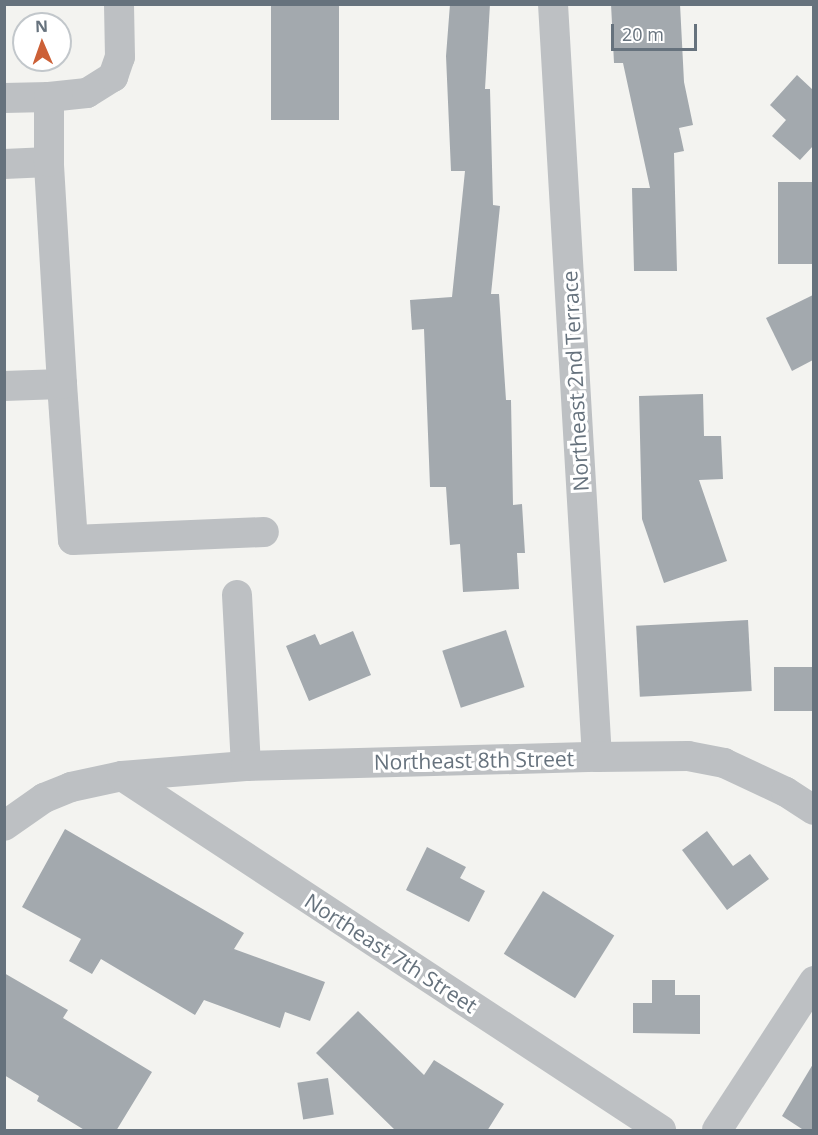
<!DOCTYPE html>
<html>
<head>
<meta charset="utf-8">
<style>
  body { margin:0 }
  #map { position:relative; width:818px; height:1135px; overflow:hidden; background:#f3f3f0; font-family:"Open Sans",sans-serif }
  div>[style] { position:absolute }
  [style*='--x'] { left:calc(var(--x)*1px); top:calc(var(--y)*1px); width:calc(var(--w)*1px); rotate:calc(var(--a)*1deg) }
  .building>* { inset:0; background:#a3a9ae; transform-origin:0 0 }
  .minor>* { height:30px; margin:-15px; padding:0 15px; transform-origin:15px; border-radius:15px; background:#bdc0c3 }
  span { translate:-50% -50%; white-space:nowrap; text-align:center; line-height:1.15; -webkit-text-stroke:6px #fff; paint-order:stroke }
  .street-label { font-size:21px; color:#66727d }
  .frame { position:absolute; inset:0; border:6px solid #66727d; pointer-events:none }
  .north { position:absolute; left:12px; top:12px; width:60px; height:60px; box-sizing:border-box; background:#fff; border:2px solid #c2c7cb; border-radius:50%; rotate:358deg; font-size:16px; font-weight:700; line-height:24px; text-align:center; color:#66727d }
  .north::after { content:''; display:block; margin:auto; width:21px; height:27px; background:#cc6037; clip-path:polygon(50% 0,100% 100%,50% 72%,0 100%) }
  .scale { position:absolute; left:611px; top:24px; width:86px; height:27px; box-sizing:border-box; border:3px solid #66727d; border-top:0; padding-left:8px; font-size:18px; line-height:21px; white-space:nowrap; color:#66727d; -webkit-text-stroke:4px #fff; paint-order:stroke }
</style>
</head>
<body>
<div id="map">
  <div class="building">
    <div style="left:271px;top:4px;width:68px;height:116px"></div>
    <div style="clip-path:polygon(450px 4px,490px 4px,485px 89px,490px 89px,493px 205px,500px 206px,491px 294px,499px 294px,506px 400px,511px 400px,513px 505px,522px 504px,525px 553px,517px 553px,519px 589px,463px 592px,460px 544px,450px 545px,446px 487px,430px 487px,424px 329px,412px 330px,410px 300px,452px 297px,465px 171px,451px 171px,446px 56px)"></div>
    <div style="clip-path:polygon(611px 4px,680px 4px,684px 82px,693px 125px,679px 128px,684px 151px,674px 153px,677px 271px,634px 271px,632px 188px,650px 188px,623px 63px,614px 63px)"></div>
    <div style="clip-path:polygon(797px 75px,813px 90px,813px 146px,800px 160px,772px 136px,786px 120px,770px 105px)"></div>
    <div style="left:813px;top:182px;width:82px;height:35px;rotate:90deg"></div>
    <div style="clip-path:polygon(813px 295px,813px 360px,792px 371px,766px 318px)"></div>
    <div style="clip-path:polygon(703px 394px,704px 436px,721px 436px,723px 479px,699px 480px,727px 561px,664px 583px,642px 519px,639px 396px)"></div>
    <div style="left:748px;top:620px;width:71px;height:112px;rotate:87deg"></div>
    <div style="left:506px;top:630px;width:60px;height:67px;rotate:72deg"></div>
    <div style="clip-path:polygon(353px 631px,371px 675px,309px 701px,286px 646px,315px 634px,320px 645px)"></div>
    <div style="left:813px;top:667px;width:44px;height:39px;rotate:90deg"></div>
    <div style="clip-path:polygon(65px 829px,244px 933px,234px 949px,325px 982px,310px 1021px,285px 1012px,280px 1028px,204px 1000px,195px 1015px,101px 959px,92px 974px,69px 961px,81px 939px,22px 907px)"></div>
    <div style="clip-path:polygon(707px 831px,733px 866px,750px 854px,769px 879px,727px 910px,682px 850px)"></div>
    <div style="clip-path:polygon(427px 847px,466px 867px,460px 878px,485px 891px,469px 922px,406px 890px)"></div>
    <div style="left:543px;top:891px;width:84px;height:74px;rotate:32deg"></div>
    <div style="clip-path:polygon(4px 973px,68px 1010px,63px 1018px,152px 1072px,116px 1131px,86px 1131px,37px 1101px,39px 1096px,4px 1075px)"></div>
    <div style="clip-path:polygon(652px 980px,675px 980px,675px 995px,700px 995px,700px 1034px,633px 1033px,633px 1003px,652px 1003px)"></div>
    <div style="clip-path:polygon(358px 1011px,424px 1075px,434px 1060px,504px 1104px,487px 1131px,396px 1131px,316px 1053px)"></div>
    <div style="clip-path:polygon(813px 1064px,813px 1131px,805px 1131px,782px 1116px)"></div>
    <div style="left:328px;top:1078px;width:37px;height:31px;rotate:81deg"></div>
  </div>
  <div class="minor">
    <div style="--x:553;--y:4;--w:754;--a:86.66"></div>
    <div style="--x:4;--y:98;--w:45;--a:-1.3"></div>
    <div style="--x:4;--y:164;--w:45;--a:-2.5"></div>
    <div style="--x:62;--y:384;--w:156;--a:86"></div>
    <div style="--x:73;--y:540;--w:191;--a:-2.4"></div>
    <div style="--x:4;--y:386;--w:58;--a:-2"></div>
    <div style="--x:62;--y:384;--w:222;--a:-93.4"></div>
    <div style="--x:49;--y:162;--w:65;--a:-90"></div>
    <div style="--x:49;--y:97;--w:38;--a:-6"></div>
    <div style="--x:87;--y:93;--w:31;--a:-32"></div>
    <div style="--x:113;--y:77;--w:21;--a:-71"></div>
    <div style="--x:120;--y:57;--w:53;--a:-91.1"></div>
    <div style="--x:237;--y:595;--w:171;--a:87"></div>
    <div style="--x:122;--y:776;--w:645;--a:33.3"></div>
    <div style="--x:4;--y:826;--w:49;--a:-35"></div>
    <div style="--x:44;--y:798;--w:29;--a:-22"></div>
    <div style="--x:71;--y:787;--w:52;--a:-12.2"></div>
    <div style="--x:122;--y:776;--w:124;--a:-4.6"></div>
    <div style="--x:246;--y:766;--w:351;--a:-1.5"></div>
    <div style="--x:597;--y:757;--w:91;--a:-0.6"></div>
    <div style="--x:688;--y:756;--w:37;--a:11"></div>
    <div style="--x:724;--y:763;--w:68;--a:25.1"></div>
    <div style="--x:786;--y:792;--w:33;--a:33"></div>
    <div style="--x:717;--y:1130;--w:178;--a:-56.9"></div>
  </div>
  <div class="street-label">
    <span style="left:575px;top:381px;rotate:-93deg">Northeast 2nd Terrace</span>
    <span style="left:474px;top:760px;rotate:-1deg">Northeast 8th Street</span>
    <span style="left:391px;top:953px;rotate:33deg">Northeast 7th Street</span>
  </div>
  <div class="frame"></div>
  <div class="north">N</div>
  <div class="scale">20 m</div>
</div>
</body>
</html>
